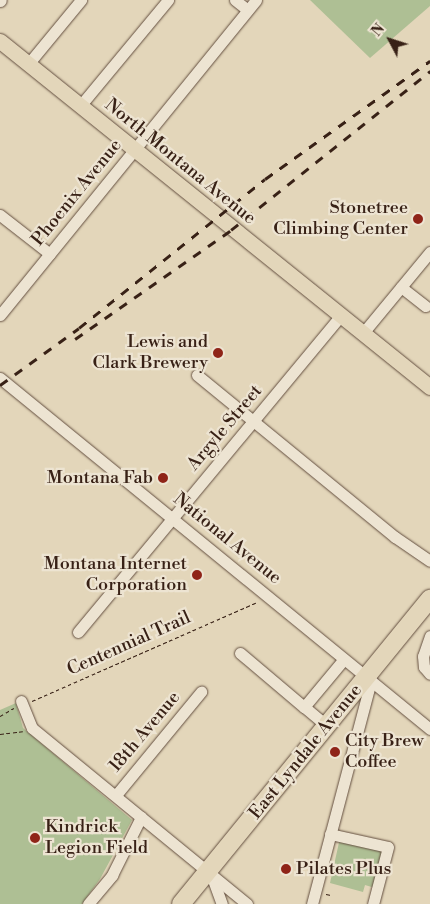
<!DOCTYPE html>
<html>
<head>
<meta charset="utf-8">
<style>
  body { margin:0 }
  #map { position:relative; width:430px; height:904px; overflow:hidden; background:#e3d6ba; font-family:"Libre Bodoni",serif }
  div>[style] { position:absolute }
  [style*='--x'] { left:calc(var(--x)*1px); top:calc(var(--y)*1px); width:calc(var(--w)*1px); rotate:calc(var(--a)*1deg) }
  .green>* { inset:0; background:#aebf94 }
  .path>* { height:1px; margin-top:-0.5px; transform-origin:0; background:repeating-linear-gradient(90deg,#382116 0 4px,transparent 0 6.5px) }
  .roads { filter:drop-shadow(0 0 1px #634e3f) drop-shadow(0 0 1px #634e3f) }
  .minor>* { height:11px; margin:-5.5px; padding:0 5.5px; transform-origin:5.5px; border-radius:5.5px; background:#ede4d2 }
  .major>* { height:15px; margin:-7.5px; padding:0 7.5px; transform-origin:7.5px; border-radius:7.5px; background:#e3d6ba }
  .highway>* { height:18px; margin:-9px; padding:0 9px; transform-origin:9px; border-radius:9px; background:#e3d6ba }
  .rail>* { height:2.5px; margin-top:-1.25px; transform-origin:0; background:repeating-linear-gradient(90deg,#382116 0 9px,transparent 0 18px) }
  .dots>* { width:14px; height:14px; translate:-50% -50%; box-sizing:border-box; border:2px solid #ede4d2; border-radius:50% }
  span { translate:-50% -50%; white-space:nowrap; text-align:center; line-height:1.15; -webkit-text-stroke:4.5px #ede4d2; paint-order:stroke }
  .street-label { font-size:18px; color:#382116 }
  .poi-label { font-size:18px; color:#382116 }
  .right { translate:-100% -50%; text-align:right }
  .left { translate:0 -50%; text-align:left }
  .north { position:absolute; left:365px; top:15px; width:50px; height:50px; -webkit-text-stroke:4px #ede4d2; paint-order:stroke; rotate:310deg; font-size:14px; font-weight:700; line-height:20px; text-align:center; color:#382116 }
  .north::after { content:''; display:block; margin:auto; width:18px; height:22px; background:#382116; clip-path:polygon(50% 0,100% 100%,50% 72%,0 100%) }
</style>
</head>
<body>
<div id="map">
  <div class="green">
    <div style="clip-path:polygon(310px 0,430px 0,430px 6px,370px 58px)"></div>
    <div style="clip-path:polygon(16px 703px,23px 728px,132px 820px,100px 879px,82px 904px,0 904px,0 710px)"></div>
    <div style="clip-path:polygon(340px 838px,385px 848px,375px 888px,365px 885px,363px 892px,330px 883px)"></div>
  </div>
  <div class="path">
    <div style="--x:32;--y:701;--w:246;--a:-23.7"></div>
    <div style="--x:0;--y:716;--w:16;--a:-30"></div>
    <div style="--x:0;--y:734;--w:23;--a:-7"></div>
    <div style="--x:326;--y:894;--w:5;--a:11"></div>
  </div>
  <div class="roads">
    <div class="minor">
      <div style="--x:235;--y:0;--w:16;--a:38"></div>
      <div style="--x:0;--y:1;--w:1;--a:-45"></div>
      <div style="--x:29;--y:63;--w:82;--a:-50.5"></div>
      <div style="--x:80;--y:106;--w:138;--a:-50.3"></div>
      <div style="--x:0;--y:215;--w:63;--a:38"></div>
      <div style="--x:401;--y:287;--w:31;--a:38"></div>
      <div style="--x:0;--y:315;--w:406;--a:-50.9"></div>
      <div style="--x:363;--y:333;--w:105;--a:-50.4"></div>
      <div style="--x:197;--y:375;--w:256;--a:39.3"></div>
      <div style="--x:395;--y:537;--w:42;--a:34.4"></div>
      <div style="--x:0;--y:378;--w:555;--a:39.22"></div>
      <div style="--x:78;--y:632;--w:412;--a:-50.3"></div>
      <div style="--x:430;--y:636;--w:21;--a:109"></div>
      <div style="--x:423;--y:656;--w:11;--a:85"></div>
      <div style="--x:424;--y:667;--w:9;--a:49"></div>
      <div style="--x:240;--y:653;--w:84;--a:40.2"></div>
      <div style="--x:21;--y:701;--w:29;--a:68"></div>
      <div style="--x:32;--y:728;--w:278;--a:39.3"></div>
      <div style="--x:327;--y:726;--w:30;--a:-140"></div>
      <div style="--x:304;--y:707;--w:62;--a:-50.2"></div>
      <div style="--x:116;--y:795;--w:134;--a:-50.5"></div>
      <div style="--x:330;--y:834;--w:59;--a:12.6"></div>
      <div style="--x:388;--y:847;--w:59;--a:104.7"></div>
      <div style="--x:212;--y:877;--w:29;--a:70"></div>
      <div style="--x:88;--y:904;--w:38;--a:-50"></div>
      <div style="--x:112;--y:875;--w:65;--a:-63.4"></div>
      <div style="--x:312;--y:904;--w:231;--a:-75.2"></div>
    </div>
    <div class="major">
      <div style="--x:0;--y:41;--w:552;--a:38.82"></div>
    </div>
    <div class="highway">
      <div style="--x:181;--y:904;--w:394;--a:-50.8"></div>
    </div>
  </div>
  <div class="rail">
    <div style="--x:75;--y:339;--w:190;--a:-34.9"></div>
    <div style="--x:231;--y:230;--w:255;--a:-38.6"></div>
    <div style="--x:0;--y:385;--w:97;--a:-35.8"></div>
    <div style="--x:79;--y:328;--w:238;--a:-38.7"></div>
    <div style="--x:265;--y:179;--w:203;--a:-35.6"></div>
  </div>
  <div class="dots">
    <div style="left:418px;top:219px;background:#8f2418"></div>
    <div style="left:218px;top:353px;background:#8f2418"></div>
    <div style="left:163px;top:478px;background:#8f2418"></div>
    <div style="left:197px;top:575px;background:#8f2418"></div>
    <div style="left:335px;top:752px;background:#8f2418"></div>
    <div style="left:35px;top:838px;background:#8f2418"></div>
    <div style="left:286px;top:869px;background:#8f2418"></div>
  </div>
  <div class="street-label">
    <span style="left:180px;top:162px;rotate:39deg">North Montana Avenue</span>
    <span style="left:77px;top:193px;rotate:-51deg">Phoenix Avenue</span>
    <span style="left:225px;top:428px;rotate:-50deg">Argyle Street</span>
    <span style="left:227px;top:539px;rotate:39deg">National Avenue</span>
    <span style="left:129px;top:644px;rotate:-24deg">Centennial Trail</span>
    <span style="left:145px;top:732px;rotate:-50deg">18th Avenue</span>
    <span style="left:306px;top:752px;rotate:-51deg">East Lyndale Avenue</span>
  </div>
  <div class="poi-label">
    <span class="right" style="left:408px;top:219px">Stonetree<br>Climbing Center</span>
    <span class="right" style="left:208px;top:353px">Lewis and<br>Clark Brewery</span>
    <span class="right" style="left:153px;top:478px">Montana Fab</span>
    <span class="right" style="left:187px;top:575px">Montana Internet<br>Corporation</span>
    <span class="left" style="left:345px;top:752px">City Brew<br>Coffee</span>
    <span class="left" style="left:45px;top:838px">Kindrick<br>Legion Field</span>
    <span class="left" style="left:296px;top:869px">Pilates Plus</span>
  </div>
  <div class="north">N</div>
</div>
</body>
</html>
